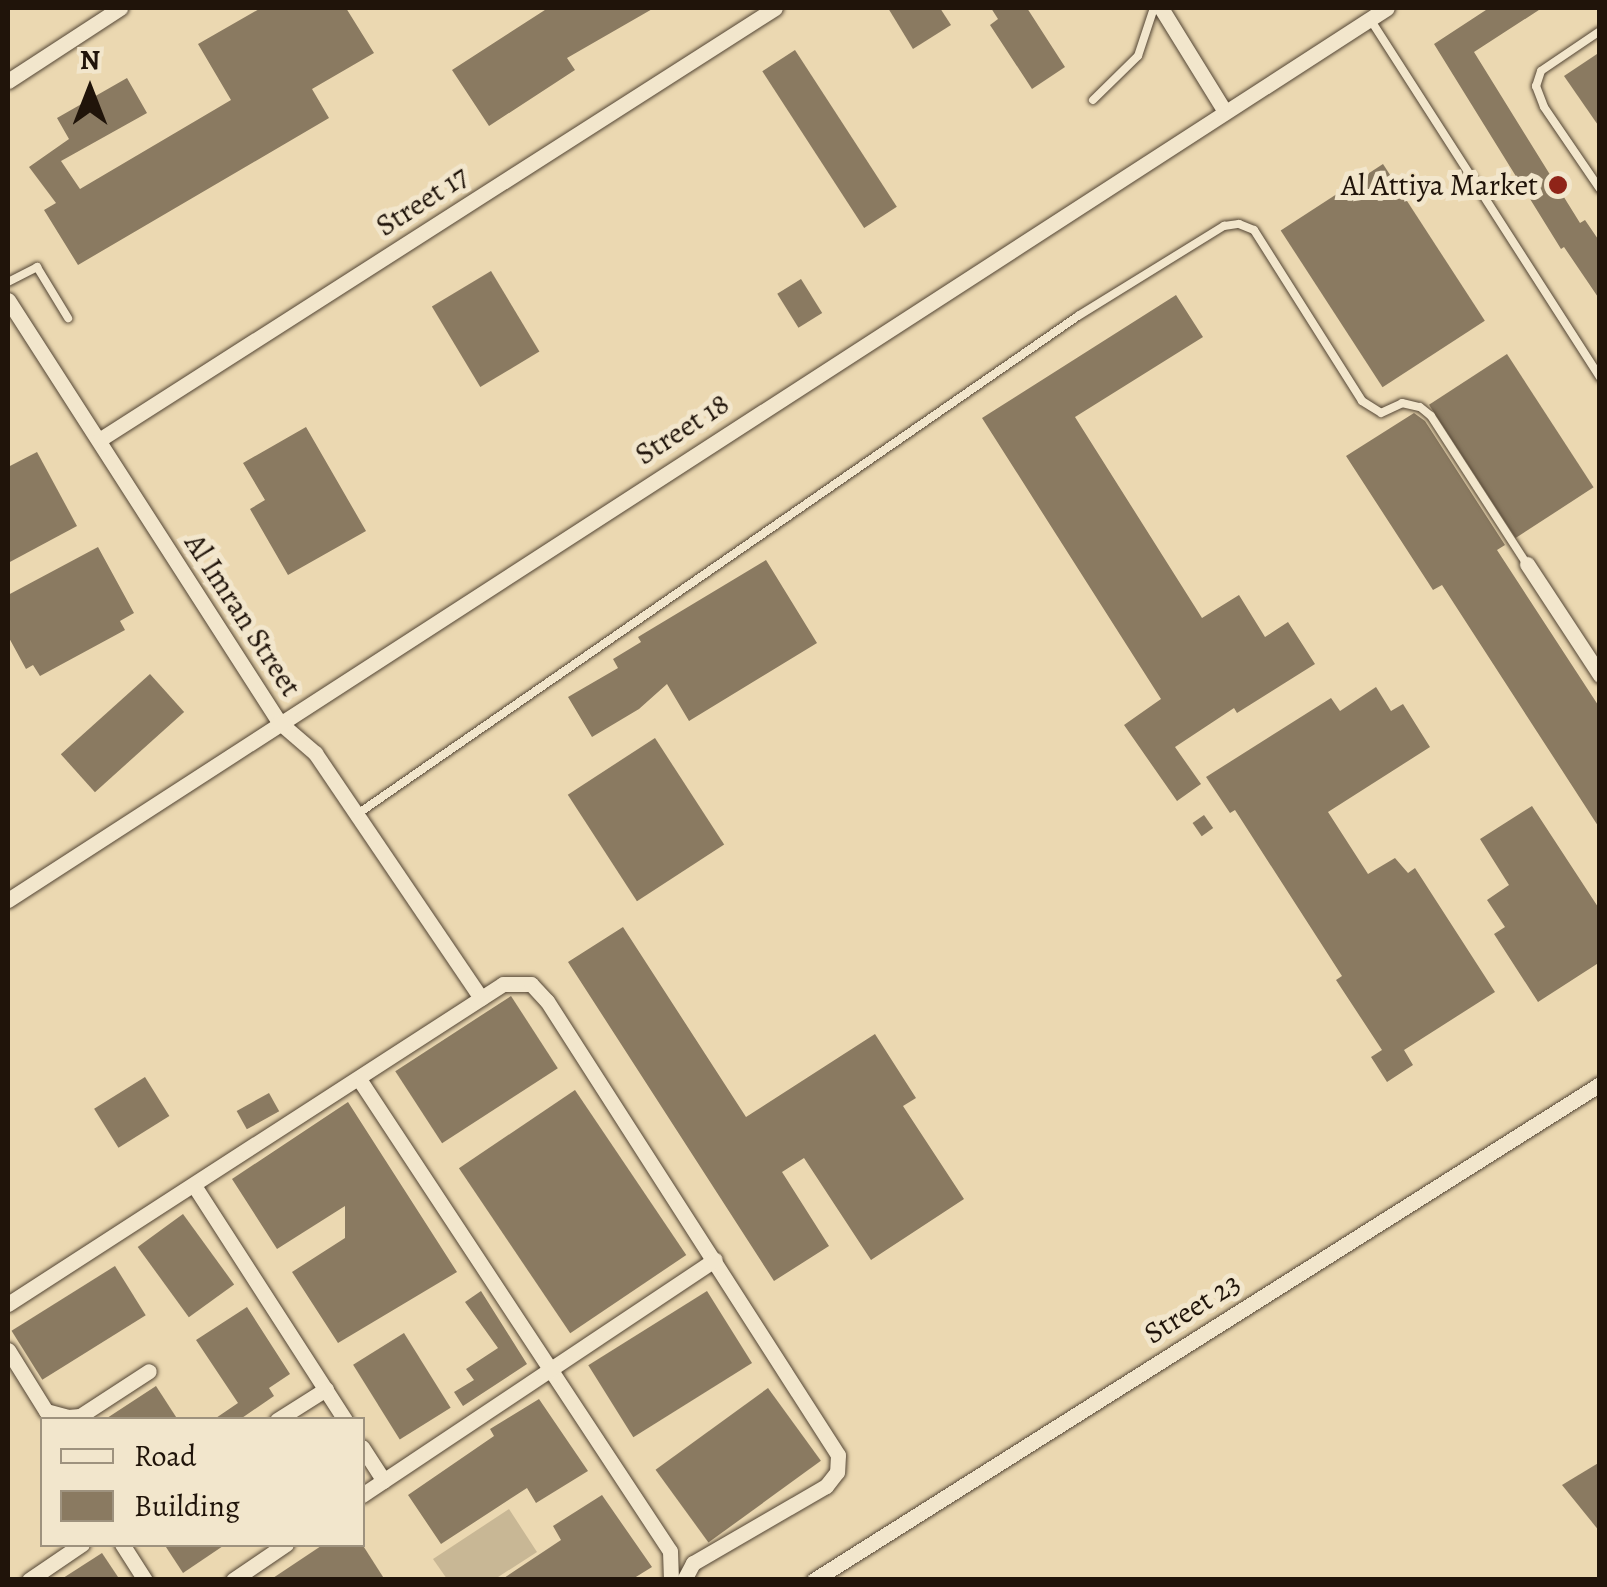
<!DOCTYPE html>
<html>
<head>
<meta charset="utf-8">
<style>
  body { margin:0 }
  #map { position:relative; width:1607px; height:1587px; overflow:hidden; background:#ebd8b1; font-family:Alegreya,serif }
  div>[style] { position:absolute }
  [style*='--x'] { left:calc(var(--x)*1px); top:calc(var(--y)*1px); width:calc(var(--w)*1px); rotate:calc(var(--a)*1deg) }
  .green>* { inset:0; background:#c8b795 }
  .building>* { inset:0; background:#8a7a61; transform-origin:0 0 }
  .roads { filter:drop-shadow(0 0 2px #534534) drop-shadow(0 0 2px #534534) }
  .lane>* { height:8px; margin:-4px; padding:0 4px; transform-origin:4px; border-radius:4px; background:#f2e6cc }
  .street>* { height:15px; margin:-7.5px; padding:0 7.5px; transform-origin:7.5px; border-radius:7.5px; background:#f2e6cc }
  .dots>* { width:28px; height:28px; translate:-50% -50%; box-sizing:border-box; border:5px solid #f2e6cc; border-radius:50% }
  span { translate:-50% -50%; white-space:nowrap; text-align:center; line-height:1.15; -webkit-text-stroke:10px #f2e6cc; paint-order:stroke }
  .poi-label { font-size:30px; color:#20140a }
  .right { translate:-100% -50%; text-align:right }
  .street-label { font-size:30px; color:#20140a }
  .frame { position:absolute; inset:0; border:10px solid #20140a; pointer-events:none }
  .legend { position:absolute; left:40px; top:1417px; width:325px; height:130px; box-sizing:border-box; background:#f2e6cc; border:2px solid #9e927e; margin:0; padding:12px 18px; list-style:none; font-size:30px; color:#20140a }
  .legend li { display:flex; align-items:center; gap:20px; height:50px }
  .legend b { width:50px; border:2px solid #9e927e }
  .north { position:absolute; left:40px; top:40px; width:100px; height:100px; -webkit-text-stroke:8px #f2e6cc; paint-order:stroke; rotate:0deg; font-size:28px; font-weight:700; line-height:40px; text-align:center; color:#20140a }
  .north::after { content:''; display:block; margin:auto; width:35px; height:45px; background:#20140a; clip-path:polygon(50% 0,100% 100%,50% 72%,0 100%) }
</style>
</head>
<body>
<div id="map">
  <div class="green">
    <div style="clip-path:polygon(509px 1509px,537px 1552px,495px 1579px,447px 1579px,433px 1559px)"></div>
  </div>
  <div class="building">
    <div style="clip-path:polygon(261px 8px,346px 8px,374px 53px,312px 89px,329px 118px,78px 265px,44px 210px,56px 203px,29px 167px,69px 139px,57px 118px,127px 78px,147px 113px,61px 161px,80px 189px,231px 100px,198px 44px)"></div>
    <div style="clip-path:polygon(548px 8px,654px 8px,567px 58px,575px 70px,489px 126px,452px 70px)"></div>
    <div style="clip-path:polygon(888px 8px,940px 8px,951px 25px,913px 49px)"></div>
    <div style="clip-path:polygon(991px 8px,1027px 8px,1065px 67px,1032px 89px,990px 25px,998px 19px)"></div>
    <div style="clip-path:polygon(1489px 8px,1542px 8px,1474px 52px,1580px 223px,1585px 220px,1600px 242px,1600px 300px,1564px 247px,1561px 249px,1434px 44px)"></div>
    <div style="left:795px;top:50px;width:187px;height:39px;rotate:57deg"></div>
    <div style="clip-path:polygon(1600px 52px,1600px 128px,1564px 76px)"></div>
    <div style="left:1383px;top:164px;width:187px;height:122px;rotate:57deg"></div>
    <div style="left:491px;top:271px;width:94px;height:69px;rotate:59deg"></div>
    <div style="left:801px;top:279px;width:40px;height:28px;rotate:58deg"></div>
    <div style="clip-path:polygon(1176px 295px,1203px 337px,1075px 417px,1202px 618px,1239px 595px,1265px 637px,1288px 622px,1315px 664px,1237px 713px,1234px 708px,1175px 747px,1201px 784px,1177px 801px,1124px 725px,1161px 699px,982px 418px)"></div>
    <div style="left:1507px;top:354px;width:159px;height:93px;rotate:57deg"></div>
    <div style="clip-path:polygon(1414px 413px,1425px 421px,1505px 545px,1497px 550px,1600px 708px,1600px 829px,1442px 585px,1433px 590px,1346px 456px)"></div>
    <div style="clip-path:polygon(306px 427px,366px 531px,288px 575px,250px 509px,265px 500px,243px 463px)"></div>
    <div style="clip-path:polygon(37px 452px,77px 526px,8px 563px,8px 467px)"></div>
    <div style="clip-path:polygon(98px 547px,134px 613px,120px 621px,125px 630px,40px 676px,33px 665px,26px 669px,8px 636px,8px 595px)"></div>
    <div style="clip-path:polygon(766px 560px,817px 643px,689px 721px,667px 684px,639px 709px,592px 737px,568px 697px,618px 668px,613px 659px,641px 642px,638px 637px)"></div>
    <div style="left:150px;top:674px;width:51px;height:120px;rotate:48deg"></div>
    <div style="clip-path:polygon(1376px 687px,1391px 711px,1403px 704px,1430px 747px,1328px 812px,1368px 874px,1395px 858px,1408px 873px,1415px 868px,1495px 992px,1404px 1050px,1413px 1065px,1387px 1082px,1371px 1057px,1382px 1050px,1336px 980px,1342px 976px,1235px 810px,1230px 813px,1206px 777px,1331px 698px,1340px 711px)"></div>
    <div style="left:655px;top:738px;width:127px;height:104px;rotate:57deg"></div>
    <div style="clip-path:polygon(1532px 806px,1600px 910px,1600px 962px,1538px 1002px,1494px 934px,1505px 927px,1487px 900px,1509px 885px,1480px 839px)"></div>
    <div style="left:1204px;top:815px;width:16px;height:14px;rotate:55deg"></div>
    <div style="clip-path:polygon(623px 927px,746px 1117px,875px 1034px,916px 1098px,903px 1106px,964px 1199px,871px 1260px,804px 1158px,782px 1172px,829px 1246px,774px 1281px,568px 962px)"></div>
    <div style="left:511px;top:996px;width:86px;height:138px;rotate:57deg"></div>
    <div style="left:145px;top:1077px;width:46px;height:60px;rotate:58deg"></div>
    <div style="left:575px;top:1090px;width:199px;height:140px;rotate:56deg"></div>
    <div style="left:269px;top:1093px;width:21px;height:37px;rotate:61deg"></div>
    <div style="clip-path:polygon(348px 1102px,457px 1272px,338px 1343px,292px 1272px,345px 1238px,345px 1206px,277px 1249px,232px 1179px)"></div>
    <div style="left:183px;top:1214px;width:87px;height:56px;rotate:54deg"></div>
    <div style="left:115px;top:1266px;width:58px;height:122px;rotate:58deg"></div>
    <div style="clip-path:polygon(481px 1291px,527px 1364px,463px 1406px,454px 1392px,474px 1380px,466px 1369px,498px 1348px,465px 1302px)"></div>
    <div style="left:707px;top:1291px;width:85px;height:140px;rotate:58deg"></div>
    <div style="clip-path:polygon(247px 1307px,290px 1374px,269px 1388px,274px 1396px,239px 1420px,213px 1420px,238px 1403px,196px 1340px)"></div>
    <div style="left:404px;top:1333px;width:88px;height:60px;rotate:58deg"></div>
    <div style="clip-path:polygon(156px 1386px,178px 1420px,104px 1420px)"></div>
    <div style="left:768px;top:1388px;width:90px;height:139px;rotate:54deg"></div>
    <div style="clip-path:polygon(539px 1399px,588px 1471px,536px 1503px,527px 1488px,441px 1544px,408px 1495px,494px 1436px,490px 1429px)"></div>
    <div style="clip-path:polygon(1600px 1462px,1600px 1532px,1562px 1485px)"></div>
    <div style="clip-path:polygon(602px 1495px,652px 1567px,631px 1580px,501px 1580px,561px 1540px,553px 1526px)"></div>
    <div style="clip-path:polygon(164px 1544px,226px 1544px,183px 1573px)"></div>
    <div style="clip-path:polygon(324px 1544px,362px 1544px,385px 1580px,270px 1580px)"></div>
    <div style="clip-path:polygon(102px 1553px,120px 1580px,60px 1580px)"></div>
  </div>
  <div class="roads">
    <div class="lane">
      <div style="--x:1370;--y:19;--w:426;--a:57.3"></div>
      <div style="--x:1600;--y:31;--w:71;--a:145.9"></div>
      <div style="--x:1541;--y:71;--w:16;--a:108"></div>
      <div style="--x:1536;--y:86;--w:22;--a:69"></div>
      <div style="--x:1544;--y:107;--w:99;--a:55.7"></div>
      <div style="--x:1093;--y:100;--w:63;--a:-44.4"></div>
      <div style="--x:1138;--y:56;--w:51;--a:-71.6"></div>
      <div style="--x:8;--y:282;--w:33;--a:-27"></div>
      <div style="--x:37;--y:267;--w:60;--a:58.7"></div>
      <div style="--x:356;--y:815;--w:878;--a:-34.65"></div>
      <div style="--x:1078;--y:316;--w:172;--a:-31.7"></div>
      <div style="--x:1224;--y:226;--w:15;--a:-8"></div>
      <div style="--x:1239;--y:224;--w:16;--a:22"></div>
      <div style="--x:1254;--y:230;--w:202;--a:57.7"></div>
      <div style="--x:1362;--y:401;--w:22;--a:32"></div>
      <div style="--x:1381;--y:413;--w:23;--a:-25"></div>
      <div style="--x:1402;--y:403;--w:18;--a:13"></div>
      <div style="--x:1420;--y:407;--w:14;--a:39"></div>
      <div style="--x:1431;--y:416;--w:175;--a:57.1"></div>
    </div>
    <div class="street">
      <div style="--x:1161;--y:8;--w:120;--a:58.3"></div>
      <div style="--x:8;--y:81;--w:134;--a:-33.1"></div>
      <div style="--x:8;--y:300;--w:502;--a:57.29"></div>
      <div style="--x:279;--y:722;--w:48;--a:40.7"></div>
      <div style="--x:315;--y:753;--w:296;--a:55.9"></div>
      <div style="--x:99;--y:440;--w:802;--a:-32.58"></div>
      <div style="--x:1527;--y:564;--w:133;--a:56.7"></div>
      <div style="--x:8;--y:900;--w:1642;--a:-32.9"></div>
      <div style="--x:359;--y:1079;--w:565;--a:56.62"></div>
      <div style="--x:670;--y:1551;--w:29;--a:88"></div>
      <div style="--x:195;--y:1187;--w:277;--a:57.2"></div>
      <div style="--x:8;--y:1304;--w:589;--a:-32.88"></div>
      <div style="--x:503;--y:984;--w:28;--a:0"></div>
      <div style="--x:531;--y:984;--w:23;--a:47"></div>
      <div style="--x:547;--y:1001;--w:539;--a:57.34"></div>
      <div style="--x:838;--y:1455;--w:17;--a:93"></div>
      <div style="--x:837;--y:1472;--w:18;--a:128"></div>
      <div style="--x:826;--y:1486;--w:154;--a:149.9"></div>
      <div style="--x:693;--y:1563;--w:19;--a:118"></div>
      <div style="--x:8;--y:1350;--w:72;--a:58.1"></div>
      <div style="--x:46;--y:1411;--w:23;--a:15"></div>
      <div style="--x:68;--y:1417;--w:12;--a:-5"></div>
      <div style="--x:80;--y:1416;--w:82;--a:-33.1"></div>
      <div style="--x:277;--y:1420;--w:58;--a:-32.3"></div>
      <div style="--x:362;--y:1447;--w:40;--a:57.1"></div>
      <div style="--x:362;--y:1495;--w:424;--a:-33.7"></div>
      <div style="--x:122;--y:1544;--w:43;--a:57.4"></div>
      <div style="--x:29;--y:1580;--w:64;--a:-34.2"></div>
      <div style="--x:233;--y:1580;--w:64;--a:-34.2"></div>
      <div style="--x:814;--y:1580;--w:929;--a:-32.25"></div>
    </div>
  </div>
  <div class="dots">
    <div style="left:1558px;top:185px;background:#8f2418"></div>
  </div>
  <div class="poi-label">
    <span class="right" style="left:1538px;top:185px">Al Attiya Market</span>
  </div>
  <div class="street-label">
    <span style="left:422px;top:201px;rotate:-33deg">Street 17</span>
    <span style="left:682px;top:429px;rotate:-33deg">Street 18</span>
    <span style="left:243px;top:615px;rotate:57deg">Al Imran Street</span>
    <span style="left:1192px;top:1308px;rotate:-32deg">Street 23</span>
  </div>
  <div class="frame"></div>
  <ul class="legend">
  <li><b style="height:12px;background:#f2e6cc"></b>Road</li>
  <li><b style="height:28px;background:#8a7a61"></b>Building</li>
  </ul>
  <div class="north">N</div>
</div>
</body>
</html>
